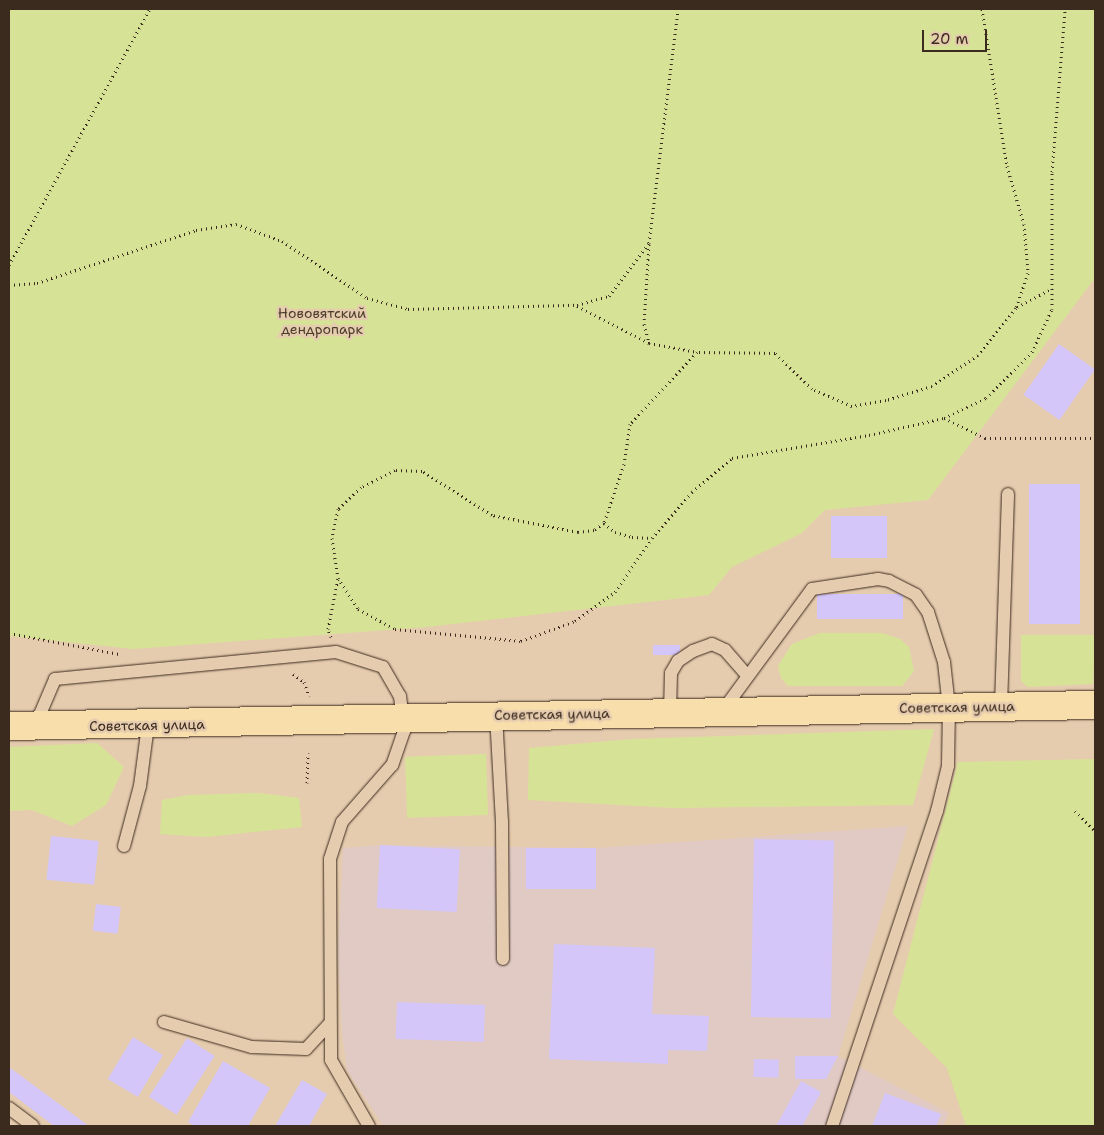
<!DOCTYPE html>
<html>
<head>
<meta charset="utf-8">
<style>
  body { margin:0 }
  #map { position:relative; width:1104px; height:1135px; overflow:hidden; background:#e6ccae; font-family:"Shantell Sans",sans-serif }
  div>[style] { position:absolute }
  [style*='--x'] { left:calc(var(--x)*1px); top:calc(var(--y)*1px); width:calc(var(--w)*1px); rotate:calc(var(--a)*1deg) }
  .built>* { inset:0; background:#e1cac4 }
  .green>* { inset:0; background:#d6e396; transform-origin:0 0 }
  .building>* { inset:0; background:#d4c6f8; transform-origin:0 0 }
  .path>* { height:3px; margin-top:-1.5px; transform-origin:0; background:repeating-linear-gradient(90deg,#3b2a1e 0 1px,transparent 0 5px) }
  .roads { filter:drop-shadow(0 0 1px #3b2a1e) drop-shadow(0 0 1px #3b2a1e) }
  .service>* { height:12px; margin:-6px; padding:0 6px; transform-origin:6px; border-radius:6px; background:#e6ccae }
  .primary>* { height:28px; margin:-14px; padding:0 14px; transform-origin:14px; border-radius:14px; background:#f8deab }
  span { translate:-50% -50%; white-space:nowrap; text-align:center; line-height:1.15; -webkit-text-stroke:5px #e6ccae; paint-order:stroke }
  .park-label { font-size:14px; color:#4a3c2a }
  .street-label { font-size:14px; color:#3b2a1e }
  .frame { position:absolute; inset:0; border:10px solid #3b2a1e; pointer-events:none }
  .scale { position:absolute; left:922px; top:30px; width:65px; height:22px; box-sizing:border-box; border:2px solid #3b2a1e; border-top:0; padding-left:6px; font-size:15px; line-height:18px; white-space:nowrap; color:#3b2a1e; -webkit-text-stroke:4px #e6ccae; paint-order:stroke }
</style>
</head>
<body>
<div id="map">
  <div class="built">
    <div style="clip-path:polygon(908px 826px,838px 1056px,949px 1113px,943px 1126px,383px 1126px,347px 1070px,342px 1032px,338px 953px,343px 848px,380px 845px,596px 848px)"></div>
  </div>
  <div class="green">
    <div style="clip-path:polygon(9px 9px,1095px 9px,1095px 278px,928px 500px,825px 510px,802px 533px,732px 567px,709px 595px,427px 627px,133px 649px,9px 636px)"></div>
    <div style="clip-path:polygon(820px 633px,882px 633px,900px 639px,909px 647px,914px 671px,902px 686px,788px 686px,781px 678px,778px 666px,792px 644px)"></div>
    <div style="clip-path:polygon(1021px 635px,1095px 635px,1093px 684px,1028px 687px,1021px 681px)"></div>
    <div style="clip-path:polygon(934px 729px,913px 805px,674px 808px,528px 800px,529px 748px,632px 739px)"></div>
    <div style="clip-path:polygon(97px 743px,124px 767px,106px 805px,72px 826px,32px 810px,9px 811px,9px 747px)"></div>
    <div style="left:486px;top:754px;width:61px;height:81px;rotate:88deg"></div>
    <div style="clip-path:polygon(1095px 759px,1095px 1126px,966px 1126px,947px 1068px,893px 1014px,958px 762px)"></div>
    <div style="clip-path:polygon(259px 793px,299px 798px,302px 827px,207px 837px,160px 834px,162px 800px,188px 795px)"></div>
  </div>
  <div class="building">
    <div style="left:1059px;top:344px;width:44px;height:62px;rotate:35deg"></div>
    <div style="left:1029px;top:484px;width:51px;height:140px"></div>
    <div style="left:831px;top:516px;width:56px;height:42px"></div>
    <div style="left:903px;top:594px;width:25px;height:86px;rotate:90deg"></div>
    <div style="left:680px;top:645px;width:10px;height:27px;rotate:90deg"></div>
    <div style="left:51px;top:836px;width:48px;height:44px;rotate:6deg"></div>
    <div style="left:754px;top:839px;width:80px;height:178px;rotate:1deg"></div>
    <div style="left:380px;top:845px;width:80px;height:63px;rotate:3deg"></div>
    <div style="left:526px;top:848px;width:70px;height:41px"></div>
    <div style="left:96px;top:904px;width:25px;height:27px;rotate:7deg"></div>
    <div style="clip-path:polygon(554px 944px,655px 948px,652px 1014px,709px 1016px,707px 1051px,668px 1050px,668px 1064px,549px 1059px)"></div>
    <div style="left:397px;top:1002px;width:88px;height:37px;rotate:2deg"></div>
    <div style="left:133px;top:1037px;width:35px;height:49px;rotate:31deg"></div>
    <div style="left:187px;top:1038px;width:33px;height:70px;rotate:33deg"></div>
    <div style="clip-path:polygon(795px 1056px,838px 1056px,826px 1079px,795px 1079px)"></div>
    <div style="left:754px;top:1059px;width:25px;height:18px;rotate:2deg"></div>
    <div style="clip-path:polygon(223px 1061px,270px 1088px,248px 1126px,194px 1126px,188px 1122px)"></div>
    <div style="clip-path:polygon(9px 1067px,89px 1126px,54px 1126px,9px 1092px)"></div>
    <div style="clip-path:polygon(302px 1080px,327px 1094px,309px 1126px,275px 1126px)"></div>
    <div style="clip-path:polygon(801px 1081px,821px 1092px,802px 1126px,776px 1126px)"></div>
    <div style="clip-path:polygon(885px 1093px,941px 1114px,936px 1126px,872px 1126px)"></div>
  </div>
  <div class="path">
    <div style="--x:982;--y:9;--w:159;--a:81"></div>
    <div style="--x:1007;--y:166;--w:60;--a:73.7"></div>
    <div style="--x:1024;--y:224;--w:49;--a:85.3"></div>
    <div style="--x:1028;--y:273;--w:37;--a:109"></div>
    <div style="--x:1016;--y:308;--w:60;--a:129"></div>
    <div style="--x:978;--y:355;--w:55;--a:146"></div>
    <div style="--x:932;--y:386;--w:48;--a:163.1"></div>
    <div style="--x:886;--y:400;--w:35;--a:170"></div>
    <div style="--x:852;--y:406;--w:43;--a:-157"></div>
    <div style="--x:812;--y:389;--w:52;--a:-135.8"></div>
    <div style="--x:775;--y:353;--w:78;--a:-179.3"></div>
    <div style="--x:697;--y:352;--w:98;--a:132.9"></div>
    <div style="--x:630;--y:424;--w:40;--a:98.5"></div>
    <div style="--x:624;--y:464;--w:62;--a:108.7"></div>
    <div style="--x:604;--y:523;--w:12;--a:145"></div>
    <div style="--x:594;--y:530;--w:16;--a:173"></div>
    <div style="--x:578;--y:532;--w:88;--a:-168.8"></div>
    <div style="--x:492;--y:515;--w:83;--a:-147.8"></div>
    <div style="--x:422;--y:471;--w:27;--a:-178"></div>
    <div style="--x:395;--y:470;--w:38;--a:153"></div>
    <div style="--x:361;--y:487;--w:32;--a:136"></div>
    <div style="--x:338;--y:509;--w:30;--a:102"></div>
    <div style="--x:332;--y:538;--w:40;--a:81.5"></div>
    <div style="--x:338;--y:578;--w:37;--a:57"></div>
    <div style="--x:358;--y:609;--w:42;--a:28.4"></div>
    <div style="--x:395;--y:629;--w:127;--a:5.4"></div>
    <div style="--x:521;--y:641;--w:58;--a:-20.3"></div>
    <div style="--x:575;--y:621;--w:49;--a:-35.9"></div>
    <div style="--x:615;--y:592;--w:65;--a:-55.6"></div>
    <div style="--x:652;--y:538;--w:61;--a:-49"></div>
    <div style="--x:692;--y:492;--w:52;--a:-40.4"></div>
    <div style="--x:732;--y:458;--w:139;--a:-9.5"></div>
    <div style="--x:869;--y:435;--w:77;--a:-12.8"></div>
    <div style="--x:944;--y:418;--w:47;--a:-25.5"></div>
    <div style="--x:986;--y:398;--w:65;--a:-45"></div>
    <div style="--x:1032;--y:352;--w:47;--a:-65.1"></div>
    <div style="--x:1052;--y:309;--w:137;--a:-90"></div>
    <div style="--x:1052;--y:172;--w:164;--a:-85.4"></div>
    <div style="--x:649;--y:244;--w:80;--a:93.6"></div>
    <div style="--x:644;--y:324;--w:20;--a:75"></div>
    <div style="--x:649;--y:343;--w:49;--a:10.6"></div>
    <div style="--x:9;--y:265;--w:292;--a:-61.2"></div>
    <div style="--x:9;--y:285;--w:28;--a:-4"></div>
    <div style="--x:37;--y:283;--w:168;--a:-18.4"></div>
    <div style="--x:196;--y:230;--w:40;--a:-8.5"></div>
    <div style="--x:236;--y:224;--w:49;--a:20.3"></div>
    <div style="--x:282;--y:241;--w:102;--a:33.8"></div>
    <div style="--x:367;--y:298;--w:42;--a:15"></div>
    <div style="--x:408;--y:309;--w:169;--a:-1.4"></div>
    <div style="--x:577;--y:305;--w:33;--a:-16"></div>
    <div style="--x:609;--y:296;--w:66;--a:-53"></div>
    <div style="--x:649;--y:243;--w:236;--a:-82.9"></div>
    <div style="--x:577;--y:306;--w:81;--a:27.2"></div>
    <div style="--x:1017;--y:307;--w:40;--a:-28"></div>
    <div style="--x:944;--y:418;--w:46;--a:26"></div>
    <div style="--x:985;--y:438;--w:110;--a:0"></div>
    <div style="--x:604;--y:523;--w:14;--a:39"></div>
    <div style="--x:615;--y:532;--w:18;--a:16"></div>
    <div style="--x:632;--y:537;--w:20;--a:3"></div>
    <div style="--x:9;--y:633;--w:112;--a:10.8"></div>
    <div style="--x:331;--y:637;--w:9;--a:-111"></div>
    <div style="--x:328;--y:629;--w:52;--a:-78.9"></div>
    <div style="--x:293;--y:674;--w:14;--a:36"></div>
    <div style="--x:304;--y:682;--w:15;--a:70"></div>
    <div style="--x:307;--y:783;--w:30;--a:-88"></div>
    <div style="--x:1075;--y:811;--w:28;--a:45"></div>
  </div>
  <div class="roads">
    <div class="service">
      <div style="--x:1001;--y:706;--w:212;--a:-88.1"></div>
      <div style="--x:670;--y:713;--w:40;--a:-88.6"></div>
      <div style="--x:671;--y:673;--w:14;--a:-60"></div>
      <div style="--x:678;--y:661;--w:18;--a:-34"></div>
      <div style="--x:693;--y:651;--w:20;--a:-20"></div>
      <div style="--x:712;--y:644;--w:14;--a:25"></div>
      <div style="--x:725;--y:650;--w:33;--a:49"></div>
      <div style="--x:721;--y:713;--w:154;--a:-53.7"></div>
      <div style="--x:812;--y:589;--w:67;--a:-8.6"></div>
      <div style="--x:878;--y:579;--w:11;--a:10"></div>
      <div style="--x:889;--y:581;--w:30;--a:27"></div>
      <div style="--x:916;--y:595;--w:21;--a:55"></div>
      <div style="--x:928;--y:612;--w:52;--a:72.3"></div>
      <div style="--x:944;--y:662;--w:45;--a:83.7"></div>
      <div style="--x:949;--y:707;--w:59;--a:91"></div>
      <div style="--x:948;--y:766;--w:46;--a:103.7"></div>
      <div style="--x:937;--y:811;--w:332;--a:108.4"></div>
      <div style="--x:496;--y:715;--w:107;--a:86.8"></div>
      <div style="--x:502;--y:822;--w:137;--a:89.6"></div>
      <div style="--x:35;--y:726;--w:51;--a:-66.9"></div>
      <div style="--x:55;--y:679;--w:282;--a:-5.5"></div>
      <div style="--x:336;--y:652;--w:49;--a:17.7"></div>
      <div style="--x:383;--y:667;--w:34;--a:60"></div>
      <div style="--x:400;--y:696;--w:35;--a:83"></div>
      <div style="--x:404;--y:731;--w:36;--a:109"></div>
      <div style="--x:392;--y:765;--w:76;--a:131.3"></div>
      <div style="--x:342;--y:822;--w:39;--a:108"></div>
      <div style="--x:330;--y:859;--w:201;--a:89.7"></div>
      <div style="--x:331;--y:1060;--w:76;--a:60.1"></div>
      <div style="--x:124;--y:846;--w:62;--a:-75.1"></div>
      <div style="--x:140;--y:786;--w:62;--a:-82.5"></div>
      <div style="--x:164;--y:1022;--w:91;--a:15.9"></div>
      <div style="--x:252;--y:1047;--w:54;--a:2.1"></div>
      <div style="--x:306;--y:1049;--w:35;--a:-47"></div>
      <div style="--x:9;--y:1108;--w:30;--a:37"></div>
    </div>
    <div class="primary">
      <div style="--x:9;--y:726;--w:1086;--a:-1.11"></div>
    </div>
  </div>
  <div class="park-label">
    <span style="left:322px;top:321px">Нововятский<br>дендропарк</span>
  </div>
  <div class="street-label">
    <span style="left:957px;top:707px;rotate:-1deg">Советская улица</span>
    <span style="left:552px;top:714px;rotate:-1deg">Советская улица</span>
    <span style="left:147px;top:725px;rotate:-1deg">Советская улица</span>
  </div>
  <div class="frame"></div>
  <div class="scale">20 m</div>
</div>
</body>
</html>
